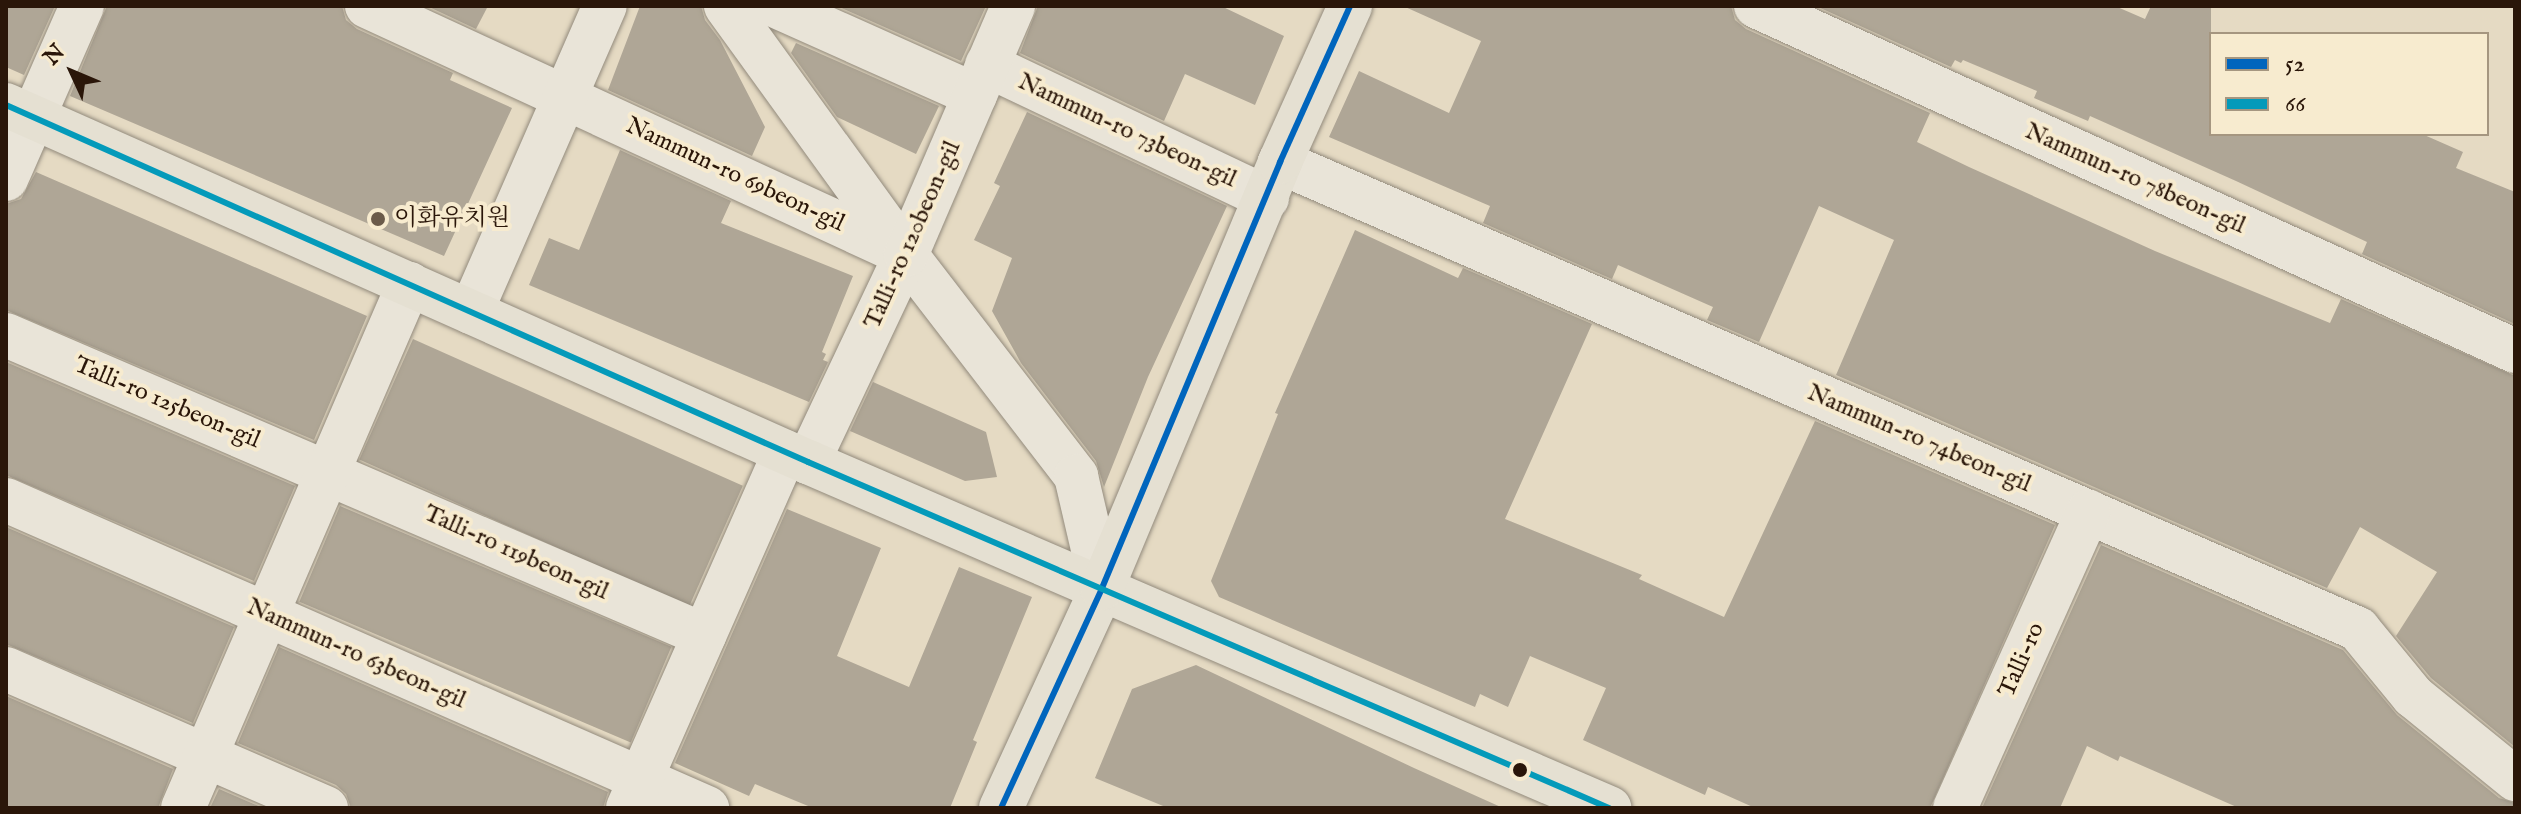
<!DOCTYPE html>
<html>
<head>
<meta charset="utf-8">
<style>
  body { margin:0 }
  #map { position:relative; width:2521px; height:814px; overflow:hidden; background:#e5dac3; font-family:"IM FELL English","Noto Serif KR",serif }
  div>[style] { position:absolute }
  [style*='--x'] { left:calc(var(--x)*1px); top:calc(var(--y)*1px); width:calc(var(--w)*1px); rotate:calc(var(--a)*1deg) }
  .building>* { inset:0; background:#afa696; transform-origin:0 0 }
  .roads { filter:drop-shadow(0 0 2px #928a7c) drop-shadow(0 0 2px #928a7c) }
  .minor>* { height:44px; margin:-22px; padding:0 22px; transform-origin:22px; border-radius:22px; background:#e9e4d8 }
  .major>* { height:44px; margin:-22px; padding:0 22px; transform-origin:22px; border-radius:22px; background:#e5e0d2 }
  .bus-1>* { height:6px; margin:-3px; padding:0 3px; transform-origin:3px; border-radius:3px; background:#0065bd }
  .bus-2>* { height:6px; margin:-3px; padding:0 3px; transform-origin:3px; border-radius:3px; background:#049aba }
  .dots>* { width:22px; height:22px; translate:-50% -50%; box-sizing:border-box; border:4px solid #f7ebcf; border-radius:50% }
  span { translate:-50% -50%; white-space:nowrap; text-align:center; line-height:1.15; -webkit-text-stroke:8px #f7ebcf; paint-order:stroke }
  .street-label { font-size:24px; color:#2a1609 }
  .poi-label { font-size:24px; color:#2a1609 }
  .left { translate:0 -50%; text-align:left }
  .frame { position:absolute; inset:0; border:8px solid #2a1609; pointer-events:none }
  .legend { position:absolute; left:2209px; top:32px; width:280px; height:104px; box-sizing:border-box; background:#f7ebcf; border:2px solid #a59680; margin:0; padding:10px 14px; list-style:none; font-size:24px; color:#2a1609 }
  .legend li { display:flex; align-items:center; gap:16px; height:40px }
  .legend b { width:40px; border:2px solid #a59680 }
  .north { position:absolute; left:32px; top:32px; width:80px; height:80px; -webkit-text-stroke:6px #f7ebcf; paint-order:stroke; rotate:314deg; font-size:22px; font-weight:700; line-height:32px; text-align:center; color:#2a1609 }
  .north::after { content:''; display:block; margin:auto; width:28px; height:36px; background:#2a1609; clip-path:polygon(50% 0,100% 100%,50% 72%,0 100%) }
</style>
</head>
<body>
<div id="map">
  <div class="building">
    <div style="clip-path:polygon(6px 6px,55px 6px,24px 75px,6px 67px)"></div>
    <div style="clip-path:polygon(107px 6px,342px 6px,346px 20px,357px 29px,453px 73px,450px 80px,512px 108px,444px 256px,70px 96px)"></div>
    <div style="clip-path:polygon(427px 6px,488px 6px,476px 29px)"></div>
    <div style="clip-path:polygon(640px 6px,701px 6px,705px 20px,720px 40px,765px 127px,752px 156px,608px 90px)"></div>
    <div style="clip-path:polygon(837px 6px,986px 6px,961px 61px)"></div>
    <div style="clip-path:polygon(1038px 6px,1221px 6px,1284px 36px,1255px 105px,1185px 74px,1164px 121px,1020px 53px)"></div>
    <div style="clip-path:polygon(1403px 6px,1731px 6px,1735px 20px,1746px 29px,1930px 113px,1917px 142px,1969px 167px,2155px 251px,2330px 323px,2341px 299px,2515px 376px,2515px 747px,2431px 678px,2396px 636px,2437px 572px,2360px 527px,2327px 588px,1836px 375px,1894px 240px,1819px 206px,1759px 342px,1707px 320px,1713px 307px,1618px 265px,1612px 279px,1483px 223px,1490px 206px,1329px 137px,1359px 71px,1449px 113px,1481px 41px)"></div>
    <div style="clip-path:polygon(1816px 6px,2115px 6px,2145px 19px,2151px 6px,2211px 6px,2211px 134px,2422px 134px,2463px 152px,2456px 168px,2515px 192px,2515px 324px,2362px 254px,2367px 242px,2236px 181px,2090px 116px,2088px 121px,2034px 98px,2037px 91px,1963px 60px,1961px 63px,1955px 60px,1951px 67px)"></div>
    <div style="clip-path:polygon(796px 43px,939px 106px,916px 154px,837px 117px,791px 53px)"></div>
    <div style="clip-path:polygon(1027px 112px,1227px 206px,1148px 377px,1104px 487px,1096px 461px,1021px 363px,992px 311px,1012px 258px,974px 240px,1000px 186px,994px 183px)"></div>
    <div style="clip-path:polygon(620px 150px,731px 201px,721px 223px,853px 276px,822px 352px,826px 354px,823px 360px,828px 362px,809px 402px,529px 285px,549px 238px,579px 250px)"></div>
    <div style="clip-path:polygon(36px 172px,367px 316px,314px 440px,6px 310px,6px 204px,21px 199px)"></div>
    <div style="clip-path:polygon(1355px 230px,1458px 278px,1463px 268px,1592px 324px,1505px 519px,1642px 575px,1639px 579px,1724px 617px,1815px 421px,2055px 525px,1930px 808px,1755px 808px,1708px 787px,1705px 795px,1583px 740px,1606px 688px,1530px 656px,1508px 707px,1480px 694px,1475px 707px,1219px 597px,1211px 581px,1278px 414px,1275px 413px)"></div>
    <div style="left:413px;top:339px;width:361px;height:132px;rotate:24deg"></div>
    <div style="clip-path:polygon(6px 362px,295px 486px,254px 581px,6px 475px)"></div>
    <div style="clip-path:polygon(873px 382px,986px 432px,997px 477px,965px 481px,850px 431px)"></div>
    <div style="left:340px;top:506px;width:360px;height:104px;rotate:23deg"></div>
    <div style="clip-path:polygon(787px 509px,881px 548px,837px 656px,909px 687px,959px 567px,1032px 597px,973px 740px,977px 742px,950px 808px,813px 808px,755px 784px,749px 796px,675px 763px)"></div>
    <div style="clip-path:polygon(6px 527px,234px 627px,193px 723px,6px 644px)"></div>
    <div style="clip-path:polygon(2101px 545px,2343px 650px,2397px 715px,2499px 798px,2515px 803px,2515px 808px,2239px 808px,2120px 756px,2118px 761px,2087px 746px,2060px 808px,1982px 808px)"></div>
    <div style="clip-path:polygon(279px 647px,608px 792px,603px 808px,351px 808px,346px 794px,336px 785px,238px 743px)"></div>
    <div style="clip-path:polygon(1196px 665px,1414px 768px,1503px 808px,1168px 808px,1095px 778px,1132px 689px)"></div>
    <div style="clip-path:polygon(6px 696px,173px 769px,158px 808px,6px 808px)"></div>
    <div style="clip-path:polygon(219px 789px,263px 808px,210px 808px)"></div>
  </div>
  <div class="roads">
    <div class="minor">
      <div style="--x:367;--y:6;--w:589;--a:24.78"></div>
      <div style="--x:726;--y:6;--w:307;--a:54.1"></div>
      <div style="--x:906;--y:255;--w:279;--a:52.4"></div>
      <div style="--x:1076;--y:476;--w:115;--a:76.9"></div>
      <div style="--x:776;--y:6;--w:218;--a:24.1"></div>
      <div style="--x:1756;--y:6;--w:834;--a:24.44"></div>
      <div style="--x:987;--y:65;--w:310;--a:25.4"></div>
      <div style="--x:1280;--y:162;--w:1175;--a:23.42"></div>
      <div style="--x:2358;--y:629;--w:87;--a:50.6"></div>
      <div style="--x:2413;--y:696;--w:132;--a:39.1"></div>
      <div style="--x:6;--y:179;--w:189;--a:-66.3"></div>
      <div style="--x:471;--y:312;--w:334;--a:-66.4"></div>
      <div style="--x:6;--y:335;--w:760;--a:23.26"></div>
      <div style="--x:808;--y:462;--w:229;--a:-64.7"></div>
      <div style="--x:906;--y:255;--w:271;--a:-66.7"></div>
      <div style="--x:6;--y:500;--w:766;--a:23.72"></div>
      <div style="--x:6;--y:669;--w:349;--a:23.5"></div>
      <div style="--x:183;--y:808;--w:571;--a:-66.67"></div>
      <div style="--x:628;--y:808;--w:389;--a:-66.2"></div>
      <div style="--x:1955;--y:808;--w:325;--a:-65.8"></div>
    </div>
    <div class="major">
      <div style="--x:6;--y:105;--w:878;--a:24"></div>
      <div style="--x:808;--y:462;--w:873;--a:23.36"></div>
      <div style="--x:1001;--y:808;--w:242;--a:-65.3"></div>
      <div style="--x:1102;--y:588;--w:462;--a:-67.3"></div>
      <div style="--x:1280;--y:162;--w:171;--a:-65.8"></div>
    </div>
  </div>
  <div class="bus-1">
    <div style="--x:1001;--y:808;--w:242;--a:-65.3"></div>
    <div style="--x:1102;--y:588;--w:462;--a:-67.3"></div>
    <div style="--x:1280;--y:162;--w:171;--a:-65.8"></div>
  </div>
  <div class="bus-2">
    <div style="--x:6;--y:105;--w:878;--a:24"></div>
    <div style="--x:808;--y:462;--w:873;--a:23.36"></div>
  </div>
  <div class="dots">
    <div style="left:378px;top:219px;background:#6b5b4a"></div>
    <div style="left:1520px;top:770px;background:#2a1609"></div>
  </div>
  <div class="street-label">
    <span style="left:1127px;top:131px;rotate:25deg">Nammun-ro 73beon-gil</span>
    <span style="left:735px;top:175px;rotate:25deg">Nammun-ro 69beon-gil</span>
    <span style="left:2135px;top:179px;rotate:24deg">Nammun-ro 78beon-gil</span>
    <span style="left:913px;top:235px;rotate:-66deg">Talli-ro 120beon-gil</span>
    <span style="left:167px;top:403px;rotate:23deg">Talli-ro 125beon-gil</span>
    <span style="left:1919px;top:439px;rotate:23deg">Nammun-ro 74beon-gil</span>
    <span style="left:516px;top:553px;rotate:24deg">Talli-ro 119beon-gil</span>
    <span style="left:356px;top:654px;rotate:24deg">Nammun-ro 63beon-gil</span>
    <span style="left:2022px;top:660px;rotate:-66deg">Talli-ro</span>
  </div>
  <div class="poi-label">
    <span class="left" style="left:394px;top:219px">이화유치원</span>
  </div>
  <div class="frame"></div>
  <ul class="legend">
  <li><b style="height:10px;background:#0065bd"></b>52</li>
  <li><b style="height:10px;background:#049aba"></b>66</li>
  </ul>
  <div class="north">N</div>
</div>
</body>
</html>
